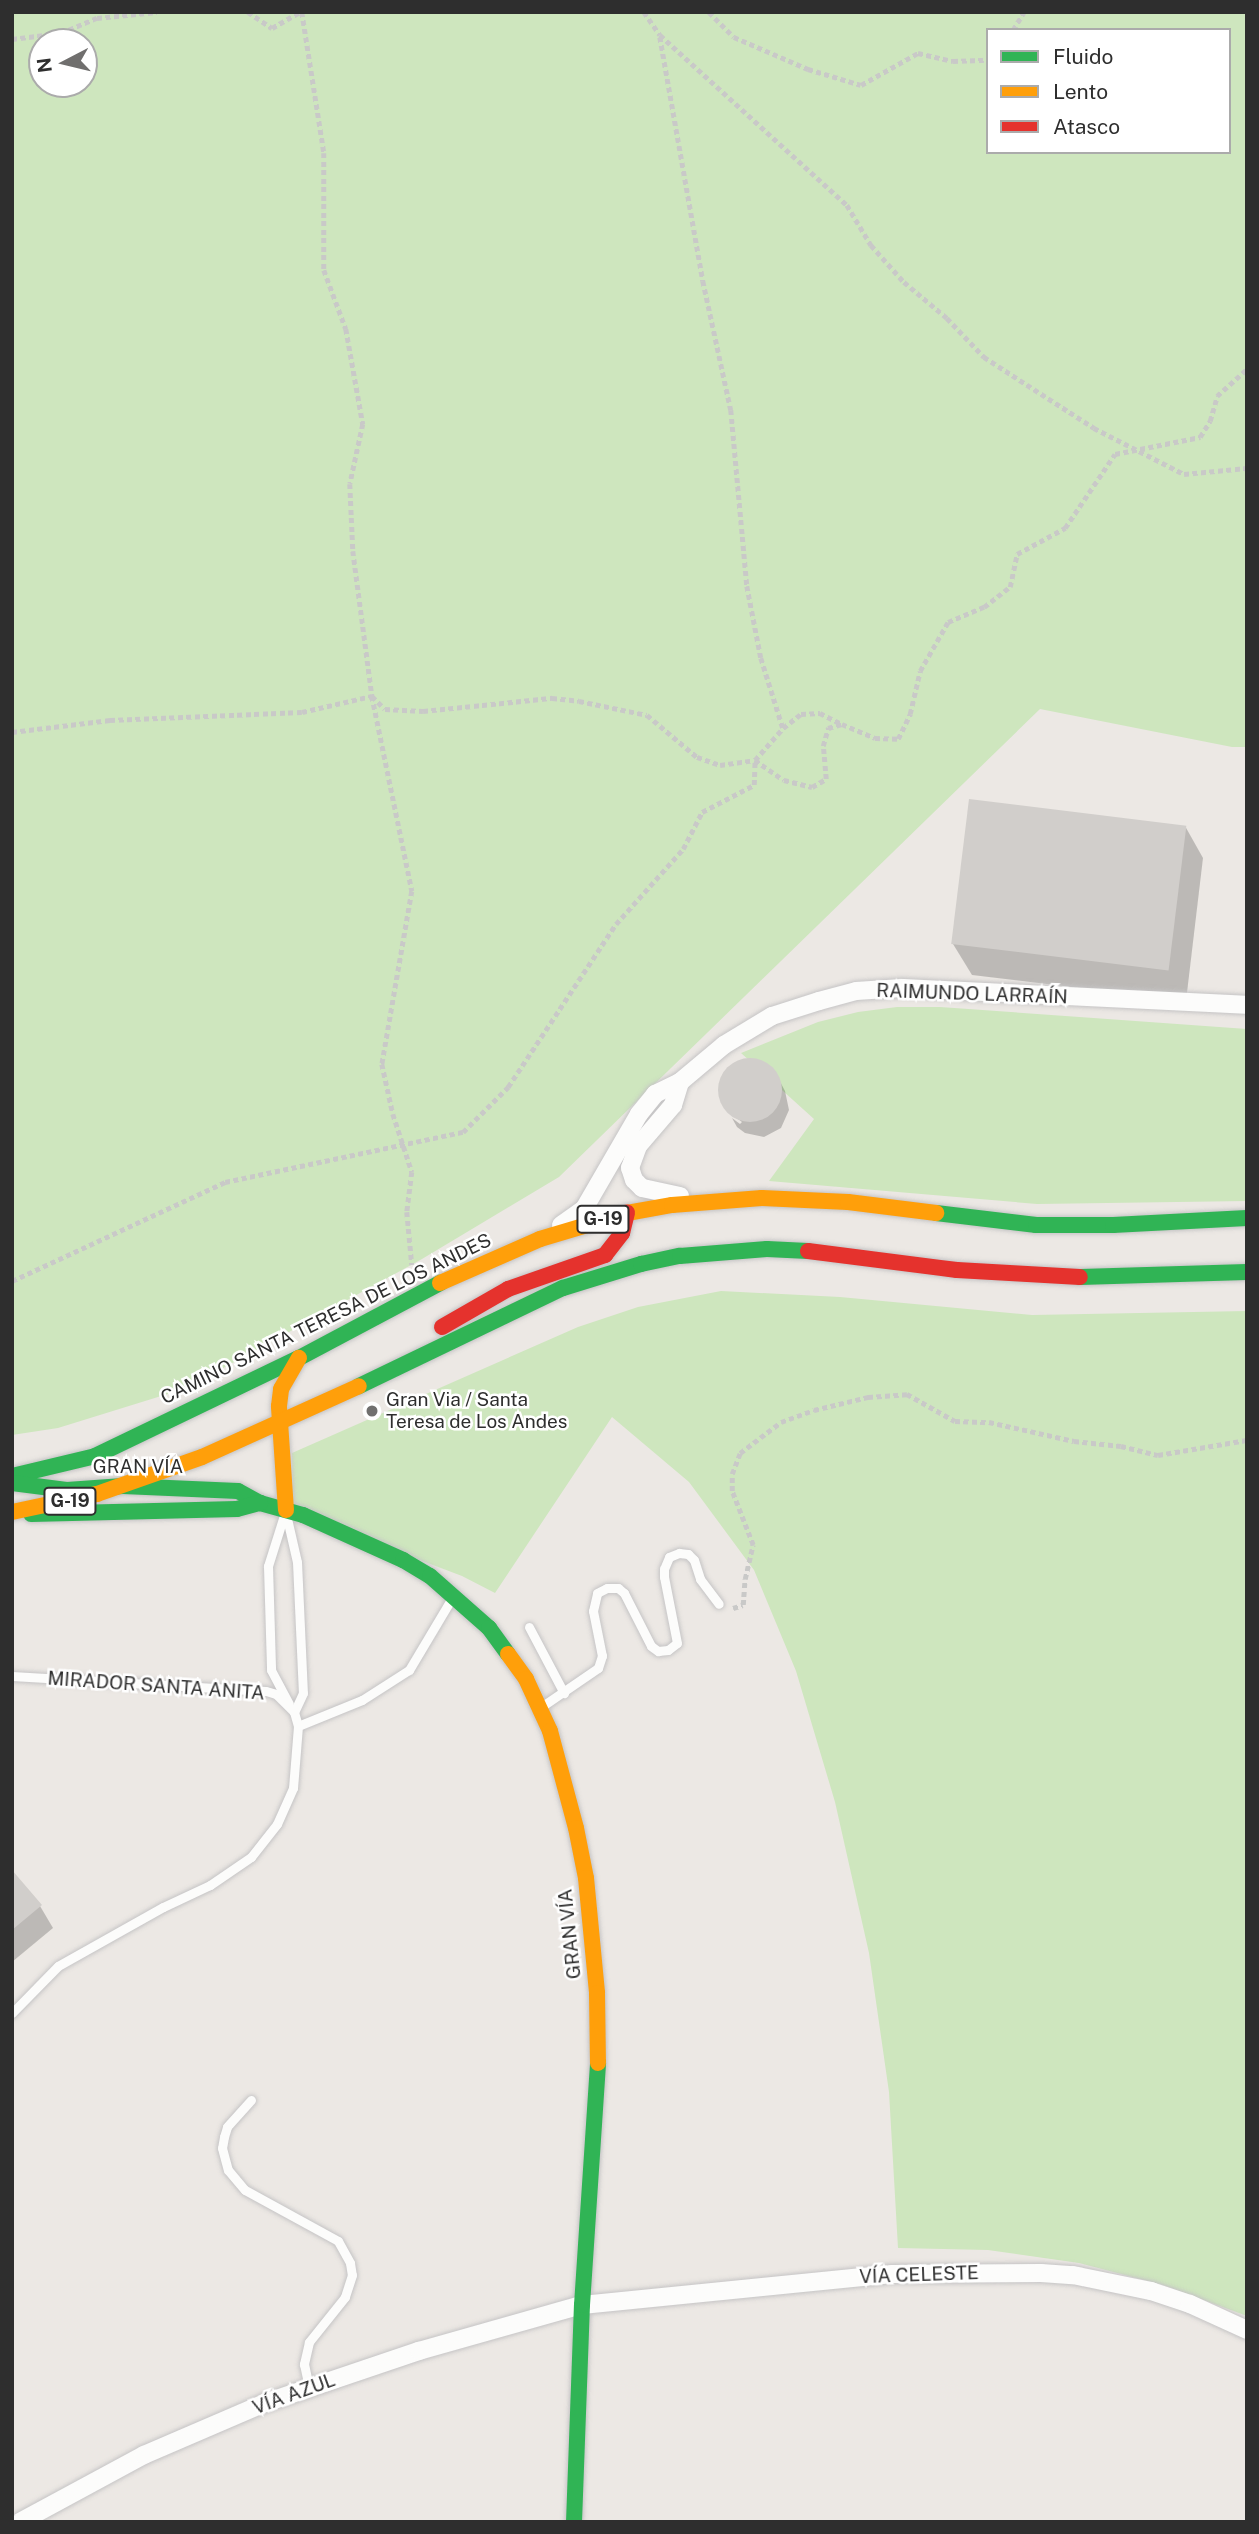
<!DOCTYPE html>
<html>
<head>
<meta charset="utf-8">
<style>
  body { margin:0 }
  #map { position:relative; width:1259px; height:2534px; overflow:hidden; background:#ece8e4; font-family:"Public Sans",sans-serif }
  div>[style] { position:absolute }
  [style*='--x'] { left:calc(var(--x)*1px); top:calc(var(--y)*1px); width:calc(var(--w)*1px); rotate:calc(var(--a)*1deg) }
  .green>* { inset:0; background:#cee6be }
  .shadow>* { inset:0; background:#0003 }
  .building>* { inset:0; background:#d1cecb; transform-origin:0 0 }
  .round { border-radius:50% }
  .path>* { height:4.5px; margin-top:-2.25px; transform-origin:0; background:repeating-linear-gradient(90deg,#c9c9c8 0 5px,transparent 0 8.5px) }
  .roads { filter:drop-shadow(0 0 2px #c5c4c5) drop-shadow(0 0 2px #c5c4c5) }
  .lane>* { height:9px; margin:-4.5px; padding:0 4.5px; transform-origin:4.5px; border-radius:4.5px; background:#fcfcfb }
  .street>* { height:18px; margin:-9px; padding:0 9px; transform-origin:9px; border-radius:9px; background:#fcfcfb }
  .fast>* { height:16px; margin:-8px; padding:0 8px; transform-origin:8px; border-radius:8px; background:#30b455 }
  .slow>* { height:16px; margin:-8px; padding:0 8px; transform-origin:8px; border-radius:8px; background:#ff9f0a }
  .jam>* { height:16px; margin:-8px; padding:0 8px; transform-origin:8px; border-radius:8px; background:#e5322d }
  .dots>* { width:19px; height:19px; translate:-50% -50%; box-sizing:border-box; border:4px solid #fff; border-radius:50% }
  span { translate:-50% -50%; white-space:nowrap; text-align:center; line-height:1.15; -webkit-text-stroke:5px #fff; paint-order:stroke }
  .shield-label span { padding:2px 5px; background:#fff; border:2px solid; border-radius:5px; -webkit-text-stroke-width:0 }
  .shield-label { font-size:18px; color:#2e2e2e; font-weight:700 }
  .street-label { font-size:19px; color:#2e2e2e }
  .poi-label { font-size:19px; color:#2e2e2e }
  .left { translate:0 -50%; text-align:left }
  .frame { position:absolute; inset:0; border:14px solid #2e2e2e; pointer-events:none }
  .legend { position:absolute; left:986px; top:28px; width:245px; height:126px; box-sizing:border-box; background:#fff; border:2px solid #ababab; margin:0; padding:9px 12px; list-style:none; font-size:21px; color:#2e2e2e }
  .legend li { display:flex; align-items:center; gap:14px; height:35px }
  .legend b { width:35px; border:2px solid #ababab }
  .north { position:absolute; left:28px; top:28px; width:70px; height:70px; box-sizing:border-box; background:#fff; border:2px solid #ababab; border-radius:50%; rotate:263deg; font-size:19px; font-weight:700; line-height:28px; text-align:center; color:#2e2e2e }
  .north::after { content:''; display:block; margin:auto; width:24px; height:32px; background:#706f6e; clip-path:polygon(50% 0,100% 100%,50% 72%,0 100%) }
</style>
</head>
<body>
<div id="map">
  <div class="green">
    <div style="clip-path:polygon(evenodd,12px 12px,1247px 12px,1247px 747px,1232px 747px,1040px 709px,559px 1177px,422px 1259px,187px 1388px,58px 1428px,12px 1435px,12px 12px,988px 30px,1229px 30px,1229px 152px,988px 152px,988px 30px,12px 12px,42px 42px,84px 42px,84px 84px,42px 84px,42px 42px)"></div>
    <div style="clip-path:polygon(897px 1007px,940px 1007px,1247px 1029px,1247px 1201px,1037px 1204px,769px 1181px,814px 1119px,741px 1053px,818px 1022px,858px 1012px)"></div>
    <div style="clip-path:polygon(721px 1291px,840px 1297px,1032px 1315px,1247px 1311px,1247px 2316px,1163px 2285px,1079px 2263px,988px 2250px,898px 2248px,889px 2092px,869px 1953px,835px 1802px,796px 1671px,754px 1570px,689px 1482px,612px 1417px,495px 1593px,462px 1576px,293px 1512px,292px 1453px,578px 1327px,638px 1307px)"></div>
  </div>
  <div class="shadow">
    <div style="clip-path:polygon(1185px 826px,1203px 858px,1186px 1001px,972px 975px,953px 944px)"></div>
    <div style="clip-path:polygon(751px 1059px,760px 1061px,776px 1074px,785px 1091px,789px 1110px,781px 1128px,764px 1137px,745px 1133px,737px 1127px,732px 1118px,740px 1124px,742px 1122px,728px 1112px,720px 1092px,725px 1072px,732px 1065px)"></div>
    <div style="clip-path:polygon(12px 1872px,40px 1906px,53px 1928px,12px 1962px)"></div>
  </div>
  <div class="building">
    <div style="left:969px;top:799px;width:219px;height:146px;rotate:7deg"></div>
    <div class="round" style="left:718px;top:1058px;width:64px;height:64px"></div>
    <div style="clip-path:polygon(12px 1870px,42px 1905px,12px 1930px)"></div>
  </div>
  <div class="path">
    <div style="--x:248;--y:12;--w:29;--a:34"></div>
    <div style="--x:272;--y:28;--w:32;--a:-30"></div>
    <div style="--x:302;--y:12;--w:143;--a:81.1"></div>
    <div style="--x:324;--y:153;--w:117;--a:90"></div>
    <div style="--x:324;--y:270;--w:63;--a:69.6"></div>
    <div style="--x:346;--y:329;--w:97;--a:79.9"></div>
    <div style="--x:363;--y:424;--w:61;--a:102.2"></div>
    <div style="--x:350;--y:484;--w:67;--a:87.4"></div>
    <div style="--x:353;--y:551;--w:146;--a:82.5"></div>
    <div style="--x:372;--y:696;--w:18;--a:45"></div>
    <div style="--x:385;--y:709;--w:38;--a:3"></div>
    <div style="--x:423;--y:711;--w:130;--a:-5.8"></div>
    <div style="--x:552;--y:698;--w:27;--a:6"></div>
    <div style="--x:579;--y:701;--w:69;--a:11.6"></div>
    <div style="--x:647;--y:715;--w:65;--a:40"></div>
    <div style="--x:697;--y:757;--w:24;--a:19"></div>
    <div style="--x:720;--y:765;--w:35;--a:-8"></div>
    <div style="--x:755;--y:760;--w:35;--a:35"></div>
    <div style="--x:784;--y:780;--w:29;--a:14"></div>
    <div style="--x:812;--y:787;--w:16;--a:-30"></div>
    <div style="--x:826;--y:779;--w:33;--a:-95"></div>
    <div style="--x:823;--y:746;--w:19;--a:-74"></div>
    <div style="--x:828;--y:728;--w:15;--a:-16"></div>
    <div style="--x:842;--y:724;--w:36;--a:23"></div>
    <div style="--x:875;--y:738;--w:23;--a:2"></div>
    <div style="--x:898;--y:739;--w:28;--a:-64"></div>
    <div style="--x:910;--y:714;--w:44;--a:-76.9"></div>
    <div style="--x:920;--y:671;--w:56;--a:-60.3"></div>
    <div style="--x:948;--y:622;--w:39;--a:-23"></div>
    <div style="--x:984;--y:607;--w:33;--a:-38"></div>
    <div style="--x:1010;--y:587;--w:34;--a:-78"></div>
    <div style="--x:1017;--y:554;--w:55;--a:-28.4"></div>
    <div style="--x:1065;--y:528;--w:89;--a:-56"></div>
    <div style="--x:1115;--y:454;--w:87;--a:-11.3"></div>
    <div style="--x:1200;--y:437;--w:19;--a:-58"></div>
    <div style="--x:1210;--y:421;--w:26;--a:-74"></div>
    <div style="--x:1217;--y:396;--w:40;--a:-42"></div>
    <div style="--x:644;--y:12;--w:28;--a:55"></div>
    <div style="--x:660;--y:35;--w:253;--a:42.3"></div>
    <div style="--x:847;--y:205;--w:47;--a:59"></div>
    <div style="--x:871;--y:245;--w:50;--a:48.3"></div>
    <div style="--x:904;--y:282;--w:56;--a:39.9"></div>
    <div style="--x:947;--y:318;--w:54;--a:46.5"></div>
    <div style="--x:984;--y:357;--w:131;--a:32.8"></div>
    <div style="--x:1094;--y:428;--w:101;--a:27.1"></div>
    <div style="--x:1184;--y:474;--w:63;--a:-5.4"></div>
    <div style="--x:709;--y:12;--w:35;--a:45"></div>
    <div style="--x:734;--y:37;--w:81;--a:23.4"></div>
    <div style="--x:808;--y:69;--w:55;--a:16.8"></div>
    <div style="--x:861;--y:85;--w:65;--a:-29.3"></div>
    <div style="--x:918;--y:53;--w:36;--a:13"></div>
    <div style="--x:953;--y:61;--w:35;--a:-2"></div>
    <div style="--x:1013;--y:30;--w:21;--a:-59"></div>
    <div style="--x:660;--y:37;--w:248;--a:80"></div>
    <div style="--x:703;--y:281;--w:132;--a:77.8"></div>
    <div style="--x:731;--y:410;--w:177;--a:84.8"></div>
    <div style="--x:747;--y:586;--w:73;--a:79"></div>
    <div style="--x:761;--y:658;--w:73;--a:72.6"></div>
    <div style="--x:12;--y:39;--w:49;--a:-7"></div>
    <div style="--x:61;--y:33;--w:39;--a:-23"></div>
    <div style="--x:97;--y:18;--w:60;--a:-5.7"></div>
    <div style="--x:12;--y:732;--w:99;--a:-7"></div>
    <div style="--x:110;--y:720;--w:192;--a:-2.4"></div>
    <div style="--x:302;--y:712;--w:72;--a:-12.9"></div>
    <div style="--x:372;--y:696;--w:199;--a:78.4"></div>
    <div style="--x:412;--y:891;--w:176;--a:99.8"></div>
    <div style="--x:382;--y:1064;--w:51;--a:77.6"></div>
    <div style="--x:393;--y:1114;--w:61;--a:71.9"></div>
    <div style="--x:412;--y:1172;--w:40;--a:97.1"></div>
    <div style="--x:407;--y:1212;--w:53;--a:84.6"></div>
    <div style="--x:12;--y:1281;--w:235;--a:-24.9"></div>
    <div style="--x:225;--y:1182;--w:243;--a:-11.9"></div>
    <div style="--x:463;--y:1132;--w:64;--a:-45"></div>
    <div style="--x:508;--y:1087;--w:196;--a:-56.5"></div>
    <div style="--x:616;--y:924;--w:101;--a:-48.2"></div>
    <div style="--x:683;--y:849;--w:42;--a:-62.8"></div>
    <div style="--x:702;--y:812;--w:59;--a:-27.4"></div>
    <div style="--x:754;--y:785;--w:25;--a:-88"></div>
    <div style="--x:755;--y:760;--w:43;--a:-48.8"></div>
    <div style="--x:783;--y:728;--w:23;--a:-38"></div>
    <div style="--x:801;--y:714;--w:19;--a:-3"></div>
    <div style="--x:820;--y:713;--w:22;--a:27"></div>
    <div style="--x:733;--y:1608;--w:10;--a:-17"></div>
    <div style="--x:743;--y:1605;--w:26;--a:-86"></div>
    <div style="--x:745;--y:1579;--w:35;--a:-77"></div>
    <div style="--x:753;--y:1545;--w:58;--a:-111.3"></div>
    <div style="--x:732;--y:1491;--w:17;--a:-90"></div>
    <div style="--x:732;--y:1474;--w:22;--a:-69"></div>
    <div style="--x:740;--y:1453;--w:51;--a:-37.1"></div>
    <div style="--x:781;--y:1422;--w:35;--a:-20"></div>
    <div style="--x:814;--y:1410;--w:56;--a:-13.5"></div>
    <div style="--x:868;--y:1397;--w:39;--a:-4"></div>
    <div style="--x:907;--y:1394;--w:55;--a:29.4"></div>
    <div style="--x:955;--y:1421;--w:34;--a:2"></div>
    <div style="--x:989;--y:1422;--w:87;--a:12.6"></div>
    <div style="--x:1074;--y:1441;--w:47;--a:6.1"></div>
    <div style="--x:1121;--y:1446;--w:38;--a:14"></div>
    <div style="--x:1158;--y:1455;--w:90;--a:-9.6"></div>
  </div>
  <div class="roads">
    <div class="lane">
      <div style="--x:285;--y:1512;--w:57;--a:107.5"></div>
      <div style="--x:268;--y:1566;--w:104;--a:88.3"></div>
      <div style="--x:271;--y:1670;--w:38;--a:62"></div>
      <div style="--x:286;--y:1514;--w:49;--a:77.1"></div>
      <div style="--x:297;--y:1562;--w:131;--a:87.4"></div>
      <div style="--x:303;--y:1693;--w:21;--a:115"></div>
      <div style="--x:529;--y:1627;--w:75;--a:62.1"></div>
      <div style="--x:12;--y:1676;--w:254;--a:3.4"></div>
      <div style="--x:266;--y:1691;--w:10;--a:17"></div>
      <div style="--x:276;--y:1694;--w:25;--a:45"></div>
      <div style="--x:294;--y:1712;--w:15;--a:74"></div>
      <div style="--x:298;--y:1726;--w:62;--a:94.6"></div>
      <div style="--x:293;--y:1788;--w:39;--a:114"></div>
      <div style="--x:277;--y:1824;--w:42;--a:128.2"></div>
      <div style="--x:251;--y:1857;--w:50;--a:145.7"></div>
      <div style="--x:210;--y:1885;--w:52;--a:154.9"></div>
      <div style="--x:163;--y:1907;--w:120;--a:150.7"></div>
      <div style="--x:58;--y:1966;--w:66;--a:134.4"></div>
      <div style="--x:541;--y:1707;--w:69;--a:-34.4"></div>
      <div style="--x:598;--y:1668;--w:13;--a:-72"></div>
      <div style="--x:602;--y:1656;--w:46;--a:-101.3"></div>
      <div style="--x:593;--y:1611;--w:18;--a:-77"></div>
      <div style="--x:597;--y:1593;--w:11;--a:-27"></div>
      <div style="--x:607;--y:1588;--w:11;--a:0"></div>
      <div style="--x:618;--y:1588;--w:8;--a:40"></div>
      <div style="--x:624;--y:1593;--w:59;--a:63"></div>
      <div style="--x:651;--y:1646;--w:9;--a:36"></div>
      <div style="--x:658;--y:1651;--w:10;--a:-6"></div>
      <div style="--x:668;--y:1650;--w:11;--a:-38"></div>
      <div style="--x:677;--y:1643;--w:67;--a:-101.1"></div>
      <div style="--x:664;--y:1577;--w:8;--a:-90"></div>
      <div style="--x:664;--y:1569;--w:13;--a:-67"></div>
      <div style="--x:669;--y:1557;--w:11;--a:-22"></div>
      <div style="--x:679;--y:1553;--w:9;--a:6"></div>
      <div style="--x:688;--y:1554;--w:8;--a:45"></div>
      <div style="--x:694;--y:1560;--w:20;--a:72"></div>
      <div style="--x:700;--y:1579;--w:31;--a:53"></div>
      <div style="--x:298;--y:1726;--w:69;--a:-22.1"></div>
      <div style="--x:362;--y:1700;--w:56;--a:-32.6"></div>
      <div style="--x:409;--y:1670;--w:84;--a:-59.2"></div>
      <div style="--x:251;--y:2100;--w:36;--a:132"></div>
      <div style="--x:227;--y:2127;--w:10;--a:107"></div>
      <div style="--x:224;--y:2137;--w:11;--a:100"></div>
      <div style="--x:222;--y:2148;--w:23;--a:75"></div>
      <div style="--x:228;--y:2170;--w:26;--a:50"></div>
      <div style="--x:245;--y:2190;--w:106;--a:28.7"></div>
      <div style="--x:338;--y:2241;--w:25;--a:61"></div>
      <div style="--x:350;--y:2263;--w:12;--a:81"></div>
      <div style="--x:352;--y:2275;--w:23;--a:108"></div>
      <div style="--x:345;--y:2297;--w:58;--a:128.7"></div>
      <div style="--x:309;--y:2342;--w:23;--a:103"></div>
      <div style="--x:304;--y:2364;--w:24;--a:78"></div>
    </div>
    <div class="street">
      <div style="--x:680;--y:1196;--w:39;--a:-168"></div>
      <div style="--x:642;--y:1188;--w:11;--a:-135"></div>
      <div style="--x:634;--y:1180;--w:13;--a:-108"></div>
      <div style="--x:630;--y:1168;--w:23;--a:-70"></div>
      <div style="--x:638;--y:1146;--w:54;--a:-49.5"></div>
      <div style="--x:673;--y:1105;--w:24;--a:-73"></div>
      <div style="--x:561;--y:1225;--w:28;--a:-35"></div>
      <div style="--x:584;--y:1209;--w:110;--a:-59.9"></div>
      <div style="--x:639;--y:1114;--w:26;--a:-51"></div>
      <div style="--x:655;--y:1094;--w:28;--a:-26"></div>
      <div style="--x:680;--y:1082;--w:57;--a:-40.1"></div>
      <div style="--x:724;--y:1045;--w:56;--a:-31.1"></div>
      <div style="--x:772;--y:1016;--w:49;--a:-17.7"></div>
      <div style="--x:819;--y:1001;--w:38;--a:-15"></div>
      <div style="--x:856;--y:991;--w:46;--a:-3.7"></div>
      <div style="--x:902;--y:988;--w:345;--a:2.8"></div>
      <div style="--x:20;--y:2522;--w:141;--a:-28.4"></div>
      <div style="--x:144;--y:2455;--w:132;--a:-23.3"></div>
      <div style="--x:265;--y:2403;--w:163;--a:-18.7"></div>
      <div style="--x:419;--y:2351;--w:169;--a:-15.8"></div>
      <div style="--x:582;--y:2305;--w:312;--a:-5.7"></div>
      <div style="--x:892;--y:2274;--w:149;--a:-0.4"></div>
      <div style="--x:1041;--y:2273;--w:32;--a:4"></div>
      <div style="--x:1073;--y:2275;--w:80;--a:11.6"></div>
      <div style="--x:1151;--y:2291;--w:41;--a:18.4"></div>
      <div style="--x:1190;--y:2304;--w:63;--a:24.5"></div>
    </div>
    <div class="fast">
      <div style="--x:936;--y:1213;--w:101;--a:6.8"></div>
      <div style="--x:1036;--y:1225;--w:77;--a:0"></div>
      <div style="--x:1113;--y:1225;--w:134;--a:-3"></div>
      <div style="--x:1080;--y:1277;--w:167;--a:-1.7"></div>
      <div style="--x:359;--y:1386;--w:226;--a:-25.7"></div>
      <div style="--x:563;--y:1288;--w:82;--a:-17.1"></div>
      <div style="--x:641;--y:1264;--w:40;--a:-12"></div>
      <div style="--x:680;--y:1256;--w:87;--a:-4.6"></div>
      <div style="--x:767;--y:1249;--w:41;--a:2.8"></div>
      <div style="--x:12;--y:1476;--w:85;--a:-13.5"></div>
      <div style="--x:95;--y:1456;--w:226;--a:-25.7"></div>
      <div style="--x:299;--y:1358;--w:160;--a:-28"></div>
      <div style="--x:12;--y:1483;--w:55;--a:7.3"></div>
      <div style="--x:67;--y:1490;--w:56;--a:-4.1"></div>
      <div style="--x:123;--y:1486;--w:115;--a:2.5"></div>
      <div style="--x:238;--y:1491;--w:25;--a:29"></div>
      <div style="--x:260;--y:1503;--w:45;--a:15.6"></div>
      <div style="--x:303;--y:1515;--w:110;--a:24.2"></div>
      <div style="--x:403;--y:1560;--w:31;--a:31"></div>
      <div style="--x:430;--y:1576;--w:79;--a:41.4"></div>
      <div style="--x:489;--y:1628;--w:32;--a:54"></div>
      <div style="--x:31;--y:1514;--w:206;--a:-1.4"></div>
      <div style="--x:237;--y:1509;--w:24;--a:-15"></div>
      <div style="--x:574;--y:2522;--w:217;--a:-87.9"></div>
      <div style="--x:582;--y:2305;--w:243;--a:-86.2"></div>
    </div>
    <div class="slow">
      <div style="--x:440;--y:1283;--w:109;--a:-23.7"></div>
      <div style="--x:540;--y:1239;--w:91;--a:-16.6"></div>
      <div style="--x:627;--y:1213;--w:46;--a:-10.1"></div>
      <div style="--x:672;--y:1205;--w:90;--a:-4.4"></div>
      <div style="--x:762;--y:1198;--w:86;--a:2.7"></div>
      <div style="--x:848;--y:1202;--w:89;--a:7.1"></div>
      <div style="--x:286;--y:1510;--w:104;--a:-93.9"></div>
      <div style="--x:279;--y:1406;--w:17;--a:-83"></div>
      <div style="--x:281;--y:1389;--w:36;--a:-60"></div>
      <div style="--x:12;--y:1512;--w:87;--a:-12"></div>
      <div style="--x:97;--y:1494;--w:111;--a:-19.4"></div>
      <div style="--x:202;--y:1457;--w:172;--a:-24.3"></div>
      <div style="--x:508;--y:1654;--w:31;--a:54"></div>
      <div style="--x:526;--y:1679;--w:57;--a:65.2"></div>
      <div style="--x:550;--y:1731;--w:100;--a:75"></div>
      <div style="--x:576;--y:1828;--w:51;--a:78.7"></div>
      <div style="--x:586;--y:1878;--w:116;--a:84.5"></div>
      <div style="--x:597;--y:1993;--w:70;--a:89.2"></div>
    </div>
    <div class="jam">
      <div style="--x:808;--y:1251;--w:150;--a:7.3"></div>
      <div style="--x:957;--y:1270;--w:123;--a:3.3"></div>
      <div style="--x:442;--y:1327;--w:76;--a:-29.9"></div>
      <div style="--x:508;--y:1289;--w:103;--a:-19.3"></div>
      <div style="--x:605;--y:1255;--w:28;--a:-52"></div>
      <div style="--x:622;--y:1233;--w:21;--a:-76"></div>
    </div>
  </div>
  <div class="dots">
    <div style="left:372px;top:1411px;background:#706f6e"></div>
  </div>
  <div class="shield-label">
    <span style="left:603px;top:1219px">G-19</span>
    <span style="left:70px;top:1501px">G-19</span>
  </div>
  <div class="street-label">
    <span style="left:972px;top:994px;rotate:2deg">RAIMUNDO LARRAÍN</span>
    <span style="left:326px;top:1319px;rotate:-26deg">CAMINO SANTA TERESA DE LOS ANDES</span>
    <span style="left:138px;top:1467px">GRAN VÍA</span>
    <span style="left:156px;top:1686px;rotate:4deg">MIRADOR SANTA ANITA</span>
    <span style="left:570px;top:1934px;rotate:-96deg">GRAN VÍA</span>
    <span style="left:919px;top:2275px;rotate:-2deg">VÍA CELESTE</span>
    <span style="left:294px;top:2394px;rotate:-20deg">VÍA AZUL</span>
  </div>
  <div class="poi-label">
    <span class="left" style="left:386px;top:1411px">Gran Via / Santa<br>Teresa de Los Andes</span>
  </div>
  <div class="frame"></div>
  <ul class="legend">
  <li><b style="height:9px;background:#30b455"></b>Fluido</li>
  <li><b style="height:9px;background:#ff9f0a"></b>Lento</li>
  <li><b style="height:9px;background:#e5322d"></b>Atasco</li>
  </ul>
  <div class="north">N</div>
</div>
</body>
</html>
